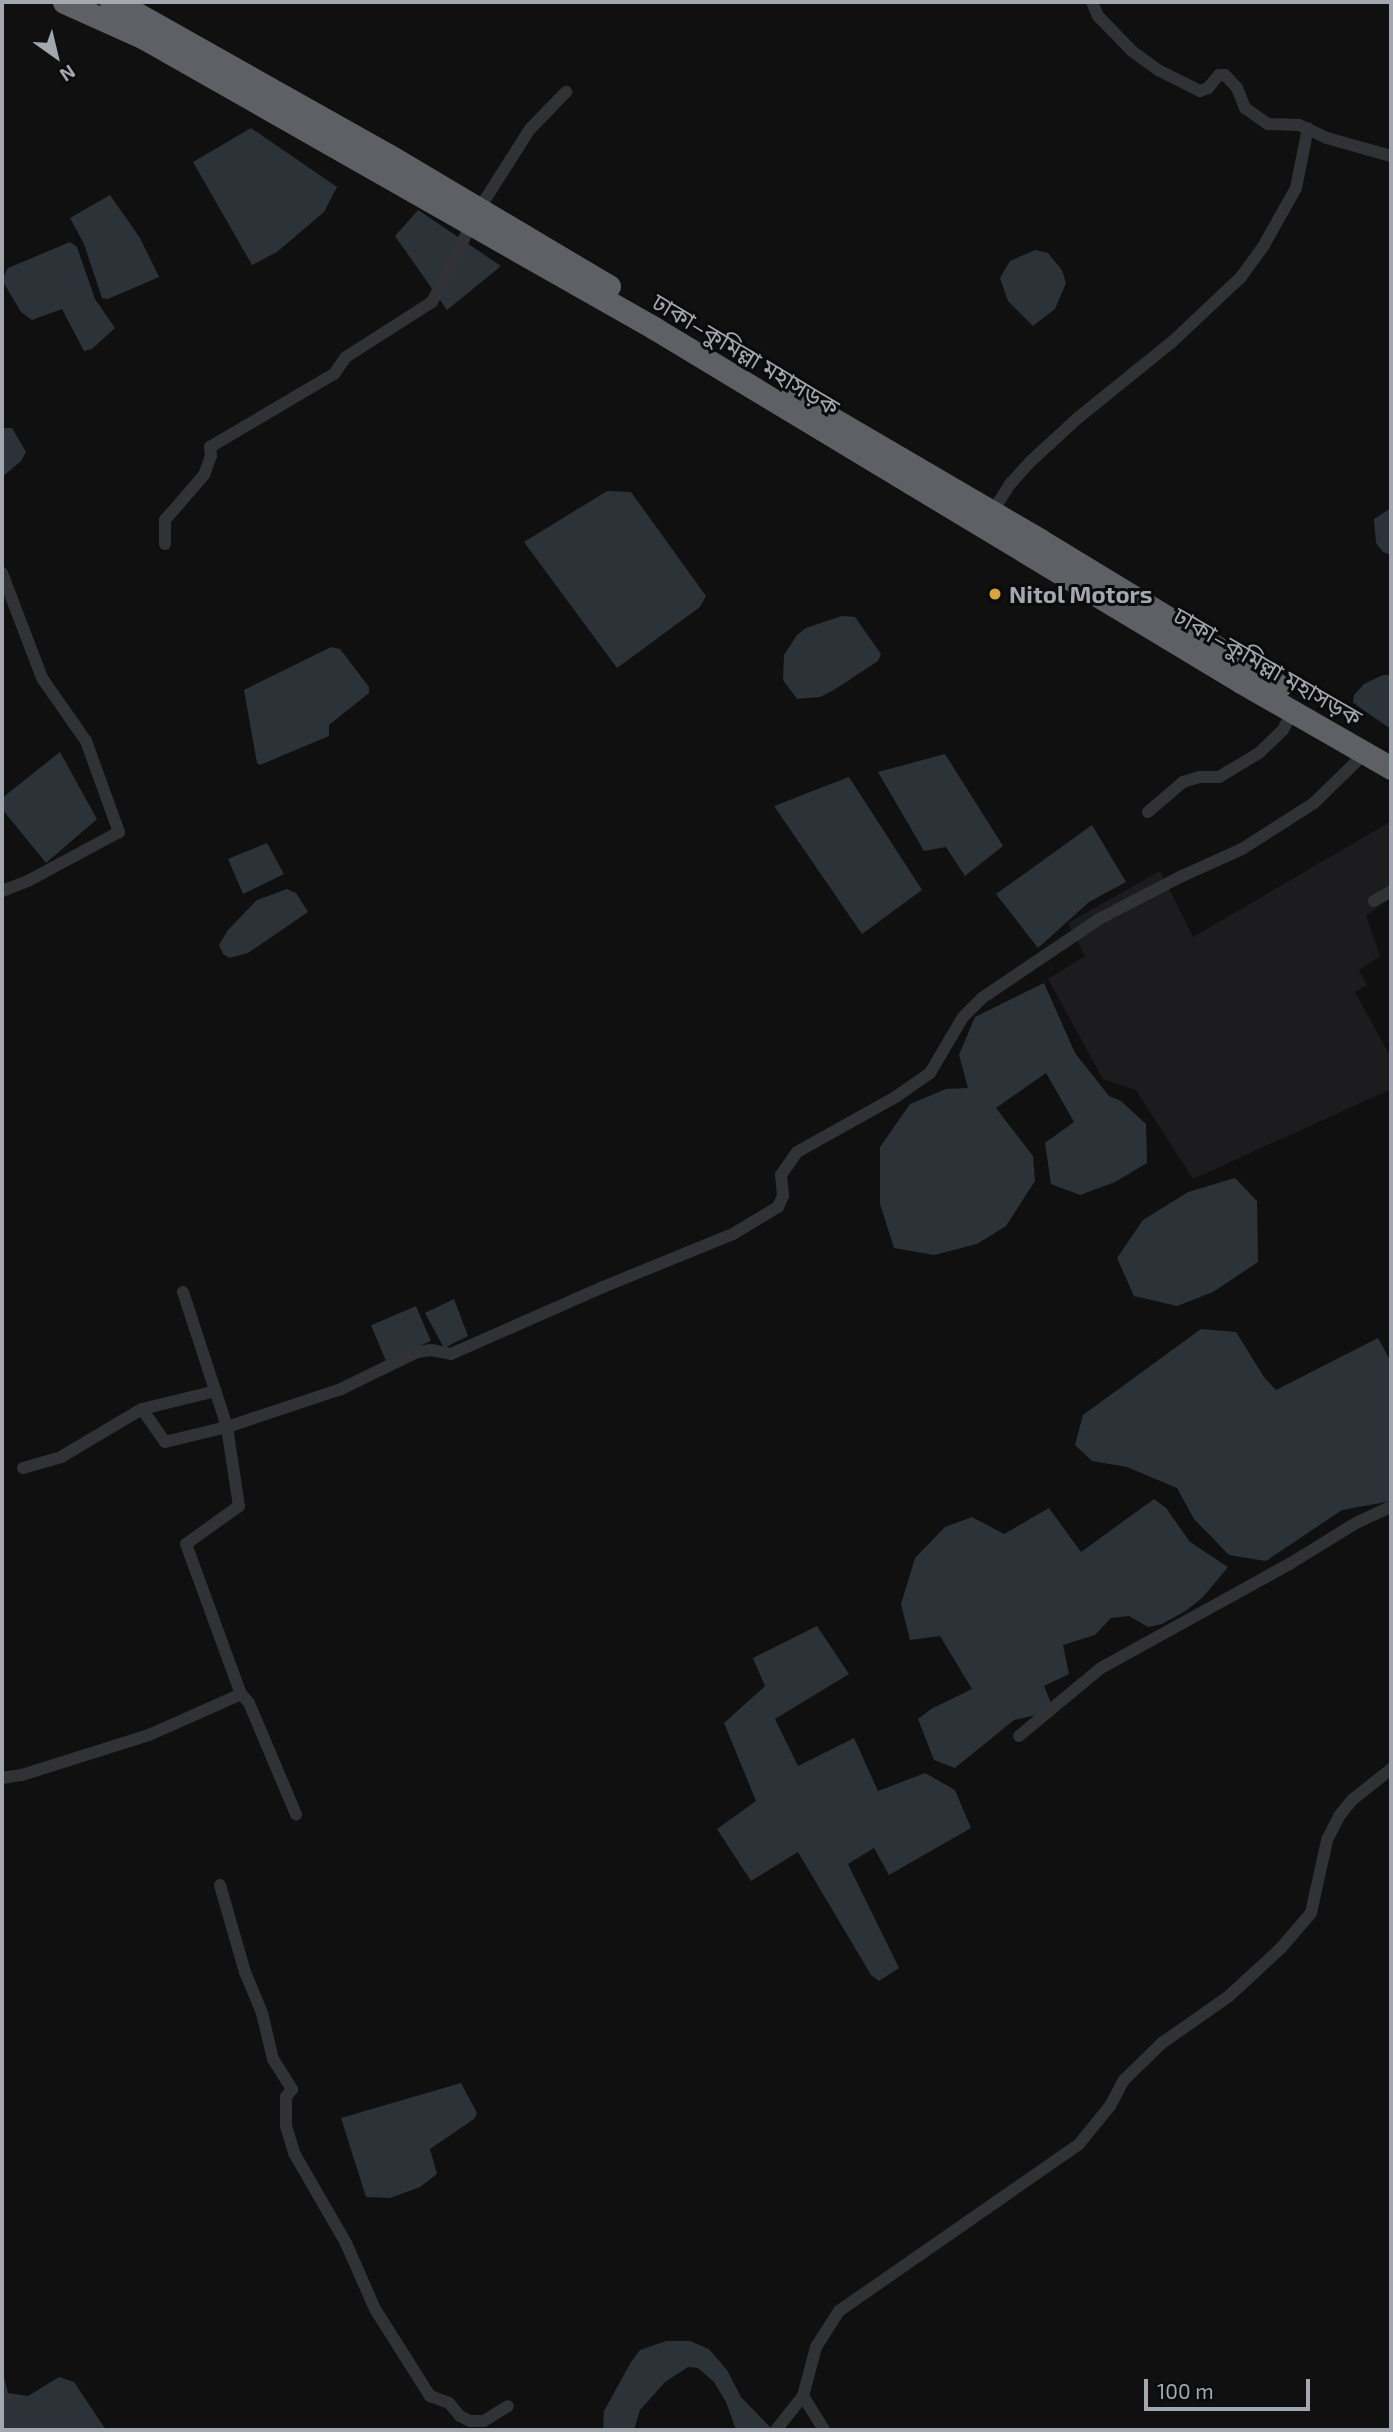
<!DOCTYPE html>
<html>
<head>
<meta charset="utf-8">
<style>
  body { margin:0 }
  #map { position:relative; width:1393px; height:2432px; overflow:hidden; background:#101011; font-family:"Exo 2","Noto Sans Bengali",sans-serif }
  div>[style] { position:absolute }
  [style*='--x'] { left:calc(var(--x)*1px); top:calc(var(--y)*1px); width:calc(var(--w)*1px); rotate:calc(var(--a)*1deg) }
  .built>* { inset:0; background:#1c1c1e }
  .water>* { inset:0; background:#2b3238; transform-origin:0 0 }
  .street>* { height:12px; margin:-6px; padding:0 6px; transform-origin:6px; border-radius:6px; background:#313235 }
  .highway>* { height:23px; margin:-11.5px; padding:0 11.5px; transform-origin:11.5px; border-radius:11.5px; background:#5e6066 }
  .dots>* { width:19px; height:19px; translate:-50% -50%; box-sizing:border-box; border:4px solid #0b0b0c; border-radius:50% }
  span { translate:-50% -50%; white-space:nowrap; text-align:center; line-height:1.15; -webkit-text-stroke:6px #0b0b0c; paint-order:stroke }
  .street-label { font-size:24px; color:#a3a7b0 }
  .poi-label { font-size:24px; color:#a3a7b0; font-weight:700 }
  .left { translate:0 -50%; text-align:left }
  .frame { position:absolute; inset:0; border:4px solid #a3a7b0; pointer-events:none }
  .north { position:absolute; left:21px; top:21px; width:70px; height:70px; -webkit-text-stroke:5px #0b0b0c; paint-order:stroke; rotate:146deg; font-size:19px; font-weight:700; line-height:28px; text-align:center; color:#a3a7b0 }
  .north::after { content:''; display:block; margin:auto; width:24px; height:32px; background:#a3a7b0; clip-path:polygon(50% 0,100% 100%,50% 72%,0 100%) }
  .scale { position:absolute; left:1144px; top:2379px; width:166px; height:32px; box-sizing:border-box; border:4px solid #a3a7b0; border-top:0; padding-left:9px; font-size:21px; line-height:24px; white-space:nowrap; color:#a3a7b0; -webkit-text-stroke:5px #0b0b0c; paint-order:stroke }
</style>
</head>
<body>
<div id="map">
  <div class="built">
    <div style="clip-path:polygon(1390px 822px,1391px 897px,1366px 916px,1380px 956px,1359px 970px,1367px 985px,1355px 992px,1391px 1058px,1391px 1089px,1193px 1179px,1136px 1090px,1103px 1079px,1048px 979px,1085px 956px,1068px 923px,1160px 871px,1193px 937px)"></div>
  </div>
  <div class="water">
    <div style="clip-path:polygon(251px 128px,337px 187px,324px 212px,277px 252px,252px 265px,193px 162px)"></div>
    <div style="clip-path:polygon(110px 195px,140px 238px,159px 277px,108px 299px,102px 298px,84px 244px,70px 218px)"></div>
    <div style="clip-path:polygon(418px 210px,501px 266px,447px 310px,395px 236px)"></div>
    <div style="clip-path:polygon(70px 242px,77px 247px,95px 299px,115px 328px,92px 349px,84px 351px,62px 309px,32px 320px,21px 312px,2px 280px,8px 268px)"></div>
    <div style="clip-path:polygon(1035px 250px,1048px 253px,1062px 270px,1066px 283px,1055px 309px,1033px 326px,1008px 301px,1000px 278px,1010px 261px)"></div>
    <div style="clip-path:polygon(5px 428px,12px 428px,26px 452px,21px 461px,2px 477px,2px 429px)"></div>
    <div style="clip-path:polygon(607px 491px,631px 492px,706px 596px,700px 607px,617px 668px,524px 542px)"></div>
    <div style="clip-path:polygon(1391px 508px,1391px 555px,1383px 552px,1376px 543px,1374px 519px)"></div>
    <div style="clip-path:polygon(842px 616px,855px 617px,881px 654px,878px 661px,834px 690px,820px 697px,797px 699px,783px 680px,784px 655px,797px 635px,806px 628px)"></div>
    <div style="clip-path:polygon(331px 647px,340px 649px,369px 687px,369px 693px,329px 725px,329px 736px,260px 765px,257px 763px,244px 690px)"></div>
    <div style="clip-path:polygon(1383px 675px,1391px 675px,1391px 729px,1353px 703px,1354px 695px,1364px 684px)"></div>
    <div style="clip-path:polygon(60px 752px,97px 819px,46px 863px,2px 809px,2px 798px)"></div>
    <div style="clip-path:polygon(945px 754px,1003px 846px,965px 876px,946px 847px,924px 851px,878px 772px)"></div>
    <div style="clip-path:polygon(849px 777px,922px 890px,862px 934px,774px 806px)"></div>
    <div style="clip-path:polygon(1092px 825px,1126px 882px,1089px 902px,1038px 948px,996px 894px)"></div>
    <div style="clip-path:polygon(267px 843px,284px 874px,243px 894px,228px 859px)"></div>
    <div style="clip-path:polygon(287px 889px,296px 893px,308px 912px,248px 953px,229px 958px,223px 954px,219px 945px,228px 930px,257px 900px)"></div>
    <div style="clip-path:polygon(1044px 983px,1075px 1053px,1109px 1096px,1121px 1101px,1146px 1124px,1147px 1163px,1115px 1182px,1080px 1195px,1051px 1184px,1045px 1143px,1074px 1122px,1046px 1073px,996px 1108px,1033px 1156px,1035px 1181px,1006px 1226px,977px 1244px,934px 1255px,894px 1248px,880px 1204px,880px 1147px,910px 1104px,946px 1089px,968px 1088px,959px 1055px,975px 1017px)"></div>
    <div style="clip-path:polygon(1235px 1178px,1257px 1201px,1258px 1262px,1213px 1292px,1177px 1306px,1134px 1296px,1117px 1258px,1143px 1220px,1188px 1192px)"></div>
    <div style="clip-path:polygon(454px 1299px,468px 1336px,444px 1348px,425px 1313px)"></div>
    <div style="left:416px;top:1306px;width:38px;height:49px;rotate:67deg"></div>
    <div style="clip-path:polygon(1201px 1329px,1236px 1332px,1264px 1377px,1276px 1390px,1378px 1338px,1391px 1362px,1391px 1501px,1342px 1510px,1266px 1561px,1229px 1555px,1194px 1519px,1177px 1488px,1127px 1467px,1092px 1461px,1075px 1445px,1083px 1415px)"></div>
    <div style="clip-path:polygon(1154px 1499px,1166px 1508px,1190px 1542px,1228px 1567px,1203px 1597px,1187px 1610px,1162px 1624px,1148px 1627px,1129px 1616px,1111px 1618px,1095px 1635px,1063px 1645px,1069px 1674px,1044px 1686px,1051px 1703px,1042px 1714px,1014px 1720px,955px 1768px,934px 1760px,918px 1719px,931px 1709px,972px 1689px,940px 1636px,910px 1640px,901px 1604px,915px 1558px,945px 1527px,972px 1517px,1004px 1534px,1049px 1508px,1081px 1552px)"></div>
    <div style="clip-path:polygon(817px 1626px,849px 1674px,775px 1719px,798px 1766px,854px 1738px,878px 1791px,925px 1773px,955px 1790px,971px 1828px,889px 1875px,874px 1848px,848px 1864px,899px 1968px,879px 1981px,871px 1975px,798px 1852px,751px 1881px,717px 1829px,756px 1801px,724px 1723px,765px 1686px,753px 1658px)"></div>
    <div style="clip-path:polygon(461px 2083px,477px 2113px,474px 2119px,430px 2149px,437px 2174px,420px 2187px,390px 2198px,366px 2197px,341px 2118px)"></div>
    <div style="clip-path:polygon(666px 2341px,690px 2341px,709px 2349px,727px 2370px,741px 2397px,773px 2430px,736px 2430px,726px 2402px,714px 2382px,698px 2368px,688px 2367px,665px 2382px,640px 2410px,634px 2430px,603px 2430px,604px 2411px,631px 2362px,640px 2350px)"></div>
    <div style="clip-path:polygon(2px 2369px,8px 2393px,28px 2396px,59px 2377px,74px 2382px,106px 2430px,2px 2430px)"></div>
  </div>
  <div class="street">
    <div style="--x:1092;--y:2;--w:15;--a:67"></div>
    <div style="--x:1098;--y:16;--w:49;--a:45.8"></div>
    <div style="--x:1132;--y:51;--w:34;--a:36"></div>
    <div style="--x:1160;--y:71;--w:45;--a:26.6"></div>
    <div style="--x:1200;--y:91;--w:9;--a:-21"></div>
    <div style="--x:1208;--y:88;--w:17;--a:-50"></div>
    <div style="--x:1219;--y:75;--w:6;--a:0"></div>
    <div style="--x:1225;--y:75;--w:18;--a:47"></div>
    <div style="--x:1237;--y:88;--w:22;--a:68"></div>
    <div style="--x:1245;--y:108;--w:28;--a:35"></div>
    <div style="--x:1268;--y:124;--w:31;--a:2"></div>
    <div style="--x:1299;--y:125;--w:31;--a:25"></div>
    <div style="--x:1327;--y:138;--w:66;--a:15.7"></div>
    <div style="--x:479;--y:209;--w:95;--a:-57.5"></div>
    <div style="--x:530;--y:129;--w:52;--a:-45.8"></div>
    <div style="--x:992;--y:512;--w:35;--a:-57"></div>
    <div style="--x:1011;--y:483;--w:28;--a:-48"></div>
    <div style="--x:1030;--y:462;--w:67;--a:-42.6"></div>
    <div style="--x:1079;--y:417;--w:119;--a:-38.9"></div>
    <div style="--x:1172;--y:342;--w:95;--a:-43.3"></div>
    <div style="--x:1241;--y:277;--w:39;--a:-54"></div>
    <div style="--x:1264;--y:245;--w:65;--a:-60.7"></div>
    <div style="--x:1296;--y:188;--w:61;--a:-78.7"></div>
    <div style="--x:165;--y:544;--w:24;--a:-90"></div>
    <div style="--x:165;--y:520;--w:60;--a:-49.1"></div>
    <div style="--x:204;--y:475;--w:20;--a:-70"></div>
    <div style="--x:211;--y:456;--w:9;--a:-96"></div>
    <div style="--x:210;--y:447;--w:144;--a:-30.5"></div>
    <div style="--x:334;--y:374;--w:21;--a:-55"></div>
    <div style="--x:346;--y:357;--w:102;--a:-32.6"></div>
    <div style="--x:432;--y:302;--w:86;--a:-63.1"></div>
    <div style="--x:2;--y:573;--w:112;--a:69.1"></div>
    <div style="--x:42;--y:678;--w:77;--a:55.1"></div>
    <div style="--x:86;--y:741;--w:97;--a:70.1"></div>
    <div style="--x:119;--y:832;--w:103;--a:151.7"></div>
    <div style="--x:28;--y:881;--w:28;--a:159"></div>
    <div style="--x:1148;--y:812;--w:46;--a:-40.6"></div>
    <div style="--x:1183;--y:782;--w:17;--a:-17"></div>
    <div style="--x:1199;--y:777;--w:20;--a:0"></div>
    <div style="--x:1219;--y:777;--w:47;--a:-31"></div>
    <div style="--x:1259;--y:753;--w:33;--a:-44"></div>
    <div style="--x:1283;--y:730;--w:22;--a:-63"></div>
    <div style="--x:1374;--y:901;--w:20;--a:-30"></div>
    <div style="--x:183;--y:1292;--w:142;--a:71.9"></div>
    <div style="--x:227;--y:1427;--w:80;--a:81.4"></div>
    <div style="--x:239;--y:1506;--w:65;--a:144.4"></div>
    <div style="--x:186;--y:1544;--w:160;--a:69.9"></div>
    <div style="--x:241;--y:1694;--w:12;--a:48"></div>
    <div style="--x:249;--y:1703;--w:121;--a:67.1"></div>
    <div style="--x:142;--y:1409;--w:76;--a:-13.7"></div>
    <div style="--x:23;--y:1468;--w:40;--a:-16"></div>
    <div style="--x:61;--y:1457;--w:94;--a:-30.7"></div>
    <div style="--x:142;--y:1409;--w:40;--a:55.1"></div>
    <div style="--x:165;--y:1442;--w:64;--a:-13.6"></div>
    <div style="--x:227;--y:1427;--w:120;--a:-18.4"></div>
    <div style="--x:341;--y:1389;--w:85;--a:-26"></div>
    <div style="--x:417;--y:1352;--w:14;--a:-8"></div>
    <div style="--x:431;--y:1350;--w:20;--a:11"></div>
    <div style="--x:451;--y:1354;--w:166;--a:-23.8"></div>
    <div style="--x:603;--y:1287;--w:140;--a:-22.2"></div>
    <div style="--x:733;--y:1234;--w:52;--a:-31"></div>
    <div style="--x:778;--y:1207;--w:12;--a:-66"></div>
    <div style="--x:783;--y:1196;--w:21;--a:-95"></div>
    <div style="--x:781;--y:1175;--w:28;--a:-55"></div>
    <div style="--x:797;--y:1152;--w:115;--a:-29.2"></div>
    <div style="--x:897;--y:1096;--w:40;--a:-34.9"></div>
    <div style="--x:930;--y:1073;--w:65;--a:-59.5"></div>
    <div style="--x:963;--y:1017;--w:27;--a:-45"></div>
    <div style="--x:982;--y:998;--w:141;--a:-34"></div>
    <div style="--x:1099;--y:919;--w:91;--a:-27.4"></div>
    <div style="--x:1180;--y:877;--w:68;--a:-24.3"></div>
    <div style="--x:1242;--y:849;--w:85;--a:-32.6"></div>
    <div style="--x:1314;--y:803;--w:71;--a:-44.4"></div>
    <div style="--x:1019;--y:1736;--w:107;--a:-39.7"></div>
    <div style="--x:1101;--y:1668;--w:217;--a:-28.9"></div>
    <div style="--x:1291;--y:1563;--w:76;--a:-31.6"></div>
    <div style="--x:1356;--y:1523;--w:38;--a:-25"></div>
    <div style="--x:2;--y:1778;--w:20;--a:-9"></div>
    <div style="--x:22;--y:1775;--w:133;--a:-17.5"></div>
    <div style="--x:149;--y:1735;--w:101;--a:-24"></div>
    <div style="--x:220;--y:1885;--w:91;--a:74"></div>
    <div style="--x:245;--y:1972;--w:44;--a:67.5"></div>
    <div style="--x:262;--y:2013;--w:47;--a:76.6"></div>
    <div style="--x:273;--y:2059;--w:36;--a:58"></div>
    <div style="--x:292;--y:2089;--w:10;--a:127"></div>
    <div style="--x:286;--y:2097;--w:29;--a:90"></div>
    <div style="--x:286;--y:2126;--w:28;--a:73"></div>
    <div style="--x:294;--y:2153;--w:104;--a:60"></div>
    <div style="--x:346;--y:2243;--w:72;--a:66.3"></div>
    <div style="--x:375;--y:2309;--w:103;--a:57.7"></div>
    <div style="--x:430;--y:2396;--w:20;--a:20"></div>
    <div style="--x:449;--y:2403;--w:17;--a:50"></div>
    <div style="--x:460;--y:2416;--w:11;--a:27"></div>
    <div style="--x:470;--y:2421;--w:14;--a:0"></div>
    <div style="--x:484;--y:2421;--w:28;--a:-32"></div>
    <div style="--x:803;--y:2396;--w:40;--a:58"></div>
    <div style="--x:776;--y:2430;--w:43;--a:-51.5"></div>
    <div style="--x:803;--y:2396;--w:51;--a:-75.1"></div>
    <div style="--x:816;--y:2347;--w:43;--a:-57.4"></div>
    <div style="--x:839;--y:2311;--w:292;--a:-34.8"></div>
    <div style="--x:1079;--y:2144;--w:49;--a:-50.8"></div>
    <div style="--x:1110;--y:2106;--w:30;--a:-62"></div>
    <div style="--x:1124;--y:2080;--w:53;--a:-44.2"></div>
    <div style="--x:1162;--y:2043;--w:82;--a:-35"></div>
    <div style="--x:1229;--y:1996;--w:71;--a:-42.7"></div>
    <div style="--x:1281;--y:1948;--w:46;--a:-49.4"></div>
    <div style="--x:1311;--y:1913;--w:75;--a:-77.6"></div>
    <div style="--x:1327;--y:1840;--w:27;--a:-63"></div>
    <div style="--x:1339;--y:1816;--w:21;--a:-51"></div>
    <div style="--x:1352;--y:1800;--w:50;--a:-38.5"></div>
  </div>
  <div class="highway">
    <div style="--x:64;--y:2;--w:88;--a:24.2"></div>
    <div style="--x:144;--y:38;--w:587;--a:29.62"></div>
    <div style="--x:654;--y:328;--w:685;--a:31.09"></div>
    <div style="--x:1241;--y:682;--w:173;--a:29.8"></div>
    <div style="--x:111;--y:2;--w:25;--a:23"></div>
    <div style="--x:134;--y:12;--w:291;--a:29.4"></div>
    <div style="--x:388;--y:155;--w:257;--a:30.7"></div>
    <div style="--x:792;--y:395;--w:287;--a:30.3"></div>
    <div style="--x:1040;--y:540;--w:281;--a:31.3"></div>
  </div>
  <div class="dots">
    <div style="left:995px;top:594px;background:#d9a340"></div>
  </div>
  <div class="street-label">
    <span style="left:746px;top:354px;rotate:31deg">ঢাকা–কুমিল্লা মহাসড়ক</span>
    <span style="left:1268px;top:666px;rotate:30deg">ঢাকা–কুমিল্লা মহাসড়ক</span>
  </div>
  <div class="poi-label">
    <span class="left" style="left:1009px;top:594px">Nitol Motors</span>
  </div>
  <div class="frame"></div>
  <div class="north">N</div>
  <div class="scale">100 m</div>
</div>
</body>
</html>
